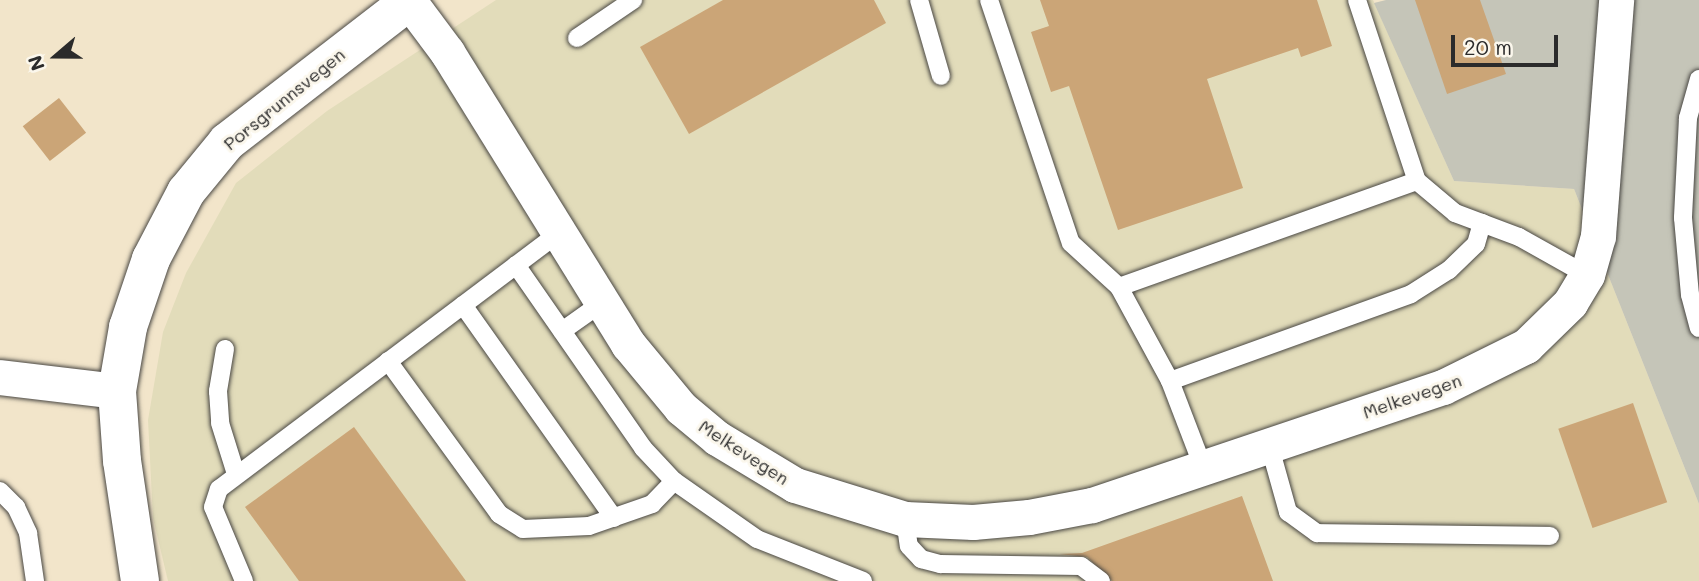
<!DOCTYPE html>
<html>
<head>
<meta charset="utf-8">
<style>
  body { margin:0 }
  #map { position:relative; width:1699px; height:581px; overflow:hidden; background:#f2e5ca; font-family:Mali,sans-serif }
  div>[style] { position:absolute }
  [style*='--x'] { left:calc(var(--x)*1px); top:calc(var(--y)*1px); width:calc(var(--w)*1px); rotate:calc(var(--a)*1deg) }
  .built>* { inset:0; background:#e2dcba }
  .industrial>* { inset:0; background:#c5c5b8 }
  .building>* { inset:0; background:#cba577; transform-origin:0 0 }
  .roads { filter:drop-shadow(0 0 2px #494743) drop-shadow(0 0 2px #494743) }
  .service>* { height:18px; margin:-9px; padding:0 9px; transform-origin:9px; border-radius:9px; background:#fff }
  .minor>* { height:35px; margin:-17.5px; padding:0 17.5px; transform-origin:17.5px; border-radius:17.5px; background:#fff }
  .tertiary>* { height:38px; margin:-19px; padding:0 19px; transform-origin:19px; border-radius:19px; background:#fff }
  span { translate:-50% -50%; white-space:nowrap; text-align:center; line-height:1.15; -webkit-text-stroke:6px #fbf7ec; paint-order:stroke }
  .street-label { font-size:18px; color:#2b2b2b }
  .north { position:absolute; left:21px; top:21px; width:70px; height:70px; -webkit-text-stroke:5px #fbf7ec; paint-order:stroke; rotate:250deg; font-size:19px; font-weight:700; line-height:28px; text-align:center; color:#2b2b2b }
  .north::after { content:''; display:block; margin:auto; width:24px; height:32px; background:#2b2b2b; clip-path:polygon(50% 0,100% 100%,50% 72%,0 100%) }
  .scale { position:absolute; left:1451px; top:35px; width:107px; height:32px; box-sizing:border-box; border:4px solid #2b2b2b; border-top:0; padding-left:9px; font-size:21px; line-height:24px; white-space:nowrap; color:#2b2b2b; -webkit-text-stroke:5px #fbf7ec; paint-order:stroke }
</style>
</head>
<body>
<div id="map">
  <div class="built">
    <div style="clip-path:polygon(496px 0,1373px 0,1454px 181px,1574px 189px,1699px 504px,1699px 581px,168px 581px,153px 518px,148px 420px,163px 332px,186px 273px,236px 183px,327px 111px)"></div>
  </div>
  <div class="industrial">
    <div style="clip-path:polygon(1386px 0,1699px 0,1699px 504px,1574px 189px,1454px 181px,1374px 3px)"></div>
  </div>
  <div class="building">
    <div style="clip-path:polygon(723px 0,874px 0,886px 23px,689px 134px,640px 47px)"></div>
    <div style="clip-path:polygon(1040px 0,1317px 0,1332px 46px,1301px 57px,1298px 48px,1207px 79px,1243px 188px,1118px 230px,1069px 86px,1051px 92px,1031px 32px,1049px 26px)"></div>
    <div style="clip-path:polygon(1415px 0,1480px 0,1506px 74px,1447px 94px)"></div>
    <div style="left:59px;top:98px;width:44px;height:46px;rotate:52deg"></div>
    <div style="left:1633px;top:403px;width:105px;height:79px;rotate:71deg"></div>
    <div style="clip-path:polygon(354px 427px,466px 581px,299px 581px,245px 507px)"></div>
    <div style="clip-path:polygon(1242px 496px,1273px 581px,1112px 581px,1087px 557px,1059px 554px,1082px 553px)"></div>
  </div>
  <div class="roads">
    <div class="service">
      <div style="--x:919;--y:0;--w:79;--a:73.9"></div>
      <div style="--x:989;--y:0;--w:256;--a:71.4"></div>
      <div style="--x:1071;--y:243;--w:65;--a:42.5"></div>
      <div style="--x:1119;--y:287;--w:107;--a:61.5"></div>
      <div style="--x:1170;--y:381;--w:92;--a:69"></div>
      <div style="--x:1357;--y:0;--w:191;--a:71.7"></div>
      <div style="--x:1417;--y:181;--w:50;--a:40.1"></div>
      <div style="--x:1455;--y:213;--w:68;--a:20.6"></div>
      <div style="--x:1519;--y:237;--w:78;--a:29.2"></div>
      <div style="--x:577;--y:38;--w:68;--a:-34.2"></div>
      <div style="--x:1699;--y:79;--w:41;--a:105.8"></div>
      <div style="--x:1688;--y:118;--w:100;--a:92.9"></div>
      <div style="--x:1683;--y:218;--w:77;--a:84.8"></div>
      <div style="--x:1690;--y:295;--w:34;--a:75"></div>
      <div style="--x:516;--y:265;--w:223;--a:55.2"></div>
      <div style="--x:643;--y:448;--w:45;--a:46.8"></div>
      <div style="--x:674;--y:481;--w:101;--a:34.9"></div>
      <div style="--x:757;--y:539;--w:114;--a:21.6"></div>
      <div style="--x:1119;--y:287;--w:316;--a:-19.6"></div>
      <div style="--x:463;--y:305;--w:261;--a:54.7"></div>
      <div style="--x:562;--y:331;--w:50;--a:-35.3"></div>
      <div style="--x:225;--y:349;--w:43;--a:99.5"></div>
      <div style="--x:218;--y:391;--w:32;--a:86"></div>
      <div style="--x:220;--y:423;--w:53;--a:72.6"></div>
      <div style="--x:388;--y:361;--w:189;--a:54"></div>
      <div style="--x:499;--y:514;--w:28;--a:32"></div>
      <div style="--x:523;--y:529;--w:66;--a:-2.6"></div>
      <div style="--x:589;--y:526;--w:67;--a:-19.2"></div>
      <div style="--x:652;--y:504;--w:32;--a:-46"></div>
      <div style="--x:1170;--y:381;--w:256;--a:-19.8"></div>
      <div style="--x:1411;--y:294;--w:45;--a:-32.3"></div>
      <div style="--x:1449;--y:270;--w:37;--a:-44"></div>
      <div style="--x:1476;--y:244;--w:22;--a:-74"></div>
      <div style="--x:1269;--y:444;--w:71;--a:74.4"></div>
      <div style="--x:1288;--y:512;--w:36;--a:36"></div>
      <div style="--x:1317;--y:533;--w:233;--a:0.7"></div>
      <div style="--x:0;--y:491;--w:23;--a:45"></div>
      <div style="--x:16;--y:507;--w:29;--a:65"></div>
      <div style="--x:28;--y:533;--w:49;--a:81.7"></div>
      <div style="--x:905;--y:519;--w:27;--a:82"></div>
      <div style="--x:909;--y:546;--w:18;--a:47"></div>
      <div style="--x:921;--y:559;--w:20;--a:15"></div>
      <div style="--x:940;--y:564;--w:141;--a:0.8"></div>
      <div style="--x:1081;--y:566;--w:25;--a:37"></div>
      <div style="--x:244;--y:581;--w:80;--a:-112.7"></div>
      <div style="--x:213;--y:507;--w:19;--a:-72"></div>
      <div style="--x:219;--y:489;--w:427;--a:-37"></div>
    </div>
    <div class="minor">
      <div style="--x:409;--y:1;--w:64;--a:53.3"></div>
      <div style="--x:447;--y:52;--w:344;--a:58.2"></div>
      <div style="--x:628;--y:344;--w:83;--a:50.4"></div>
      <div style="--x:681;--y:408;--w:47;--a:39.8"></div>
      <div style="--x:717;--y:438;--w:91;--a:31.1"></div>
      <div style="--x:795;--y:485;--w:115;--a:17.2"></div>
      <div style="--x:905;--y:519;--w:68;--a:2.5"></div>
      <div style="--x:973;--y:522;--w:56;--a:-5.1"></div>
      <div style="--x:1029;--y:517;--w:64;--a:-10.8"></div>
      <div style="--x:1092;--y:505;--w:370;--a:-18.6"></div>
      <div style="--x:1443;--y:387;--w:93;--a:-26.3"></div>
      <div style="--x:1526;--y:346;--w:62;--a:-44.3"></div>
      <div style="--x:1570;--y:303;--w:33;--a:-59"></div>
      <div style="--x:1587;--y:275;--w:41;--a:-74.2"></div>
      <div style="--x:1598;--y:236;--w:237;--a:-85.6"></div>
      <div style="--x:0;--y:377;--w:118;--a:6.8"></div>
    </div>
    <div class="tertiary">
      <div style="--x:140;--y:581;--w:121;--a:-98.5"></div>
      <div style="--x:122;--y:461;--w:70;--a:-94.1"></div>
      <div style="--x:117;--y:391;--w:65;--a:-80.2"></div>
      <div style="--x:128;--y:327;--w:72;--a:-71.3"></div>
      <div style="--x:151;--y:259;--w:76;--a:-62.4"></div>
      <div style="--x:186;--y:192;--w:65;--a:-50.6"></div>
      <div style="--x:227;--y:142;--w:232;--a:-37.7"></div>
    </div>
  </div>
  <div class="street-label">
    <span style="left:284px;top:99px;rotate:-39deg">Porsgrunnsvegen</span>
    <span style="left:1412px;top:396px;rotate:-19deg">Melkevegen</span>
    <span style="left:744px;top:452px;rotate:33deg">Melkevegen</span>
  </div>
  <div class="north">N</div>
  <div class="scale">20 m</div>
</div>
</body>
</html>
